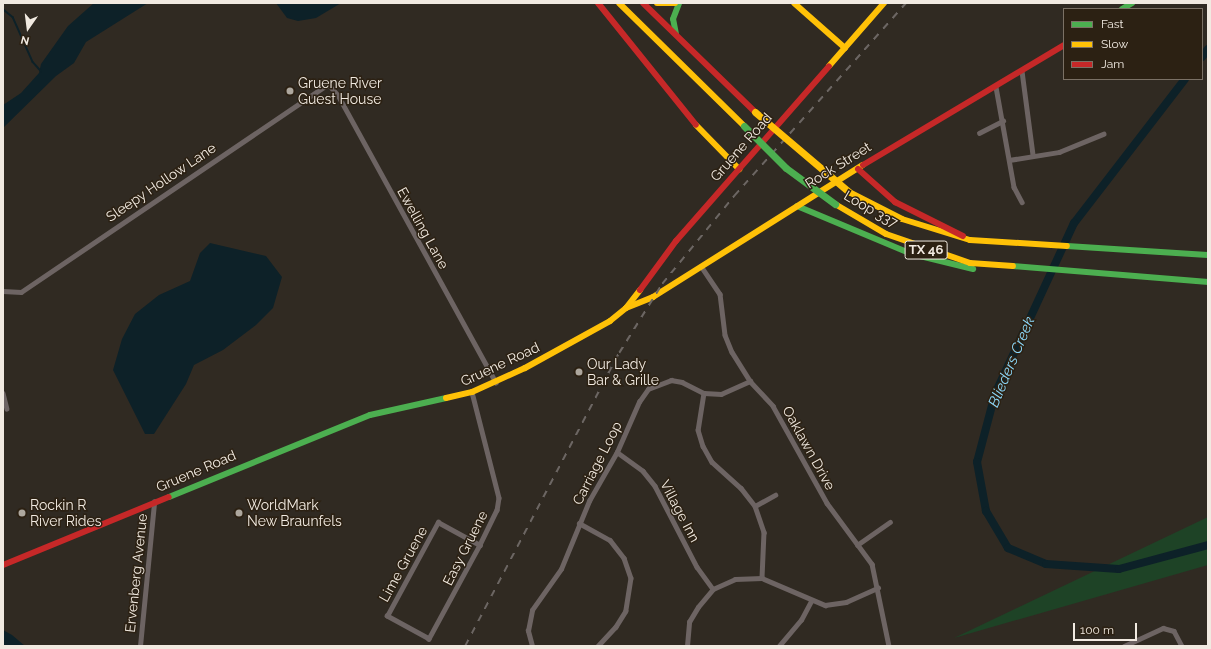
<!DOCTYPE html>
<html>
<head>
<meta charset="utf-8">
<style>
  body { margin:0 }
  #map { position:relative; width:1211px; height:649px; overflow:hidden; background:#302a22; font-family:Raleway,sans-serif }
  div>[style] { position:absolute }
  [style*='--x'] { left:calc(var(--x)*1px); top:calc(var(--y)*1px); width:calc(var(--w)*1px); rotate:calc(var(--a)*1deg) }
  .green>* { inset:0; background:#1e4326 }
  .water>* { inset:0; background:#0d2128 }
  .stream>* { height:1.5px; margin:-0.75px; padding:0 0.75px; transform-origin:0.75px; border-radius:0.75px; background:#0d2128 }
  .river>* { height:8px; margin:-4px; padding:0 4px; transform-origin:4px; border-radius:4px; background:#0d2128 }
  .street>* { height:4.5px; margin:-2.25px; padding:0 2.25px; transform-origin:2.25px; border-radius:2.25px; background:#6d6463 }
  .fast>* { height:6px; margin:-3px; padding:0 3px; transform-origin:3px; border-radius:3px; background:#4caf50 }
  .slow>* { height:6px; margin:-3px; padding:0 3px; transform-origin:3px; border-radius:3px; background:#ffc107 }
  .jam>* { height:6px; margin:-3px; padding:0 3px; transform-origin:3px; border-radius:3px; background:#c62828 }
  .rail>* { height:1.5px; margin-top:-0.75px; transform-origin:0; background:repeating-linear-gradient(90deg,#6c6663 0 7px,transparent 0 14px) }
  .fast-bridge>* { height:7px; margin:-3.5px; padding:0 3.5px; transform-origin:3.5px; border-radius:3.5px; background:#4caf50 }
  .slow-bridge>* { height:7px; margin:-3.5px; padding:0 3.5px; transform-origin:3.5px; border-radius:3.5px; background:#ffc107 }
  .dots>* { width:11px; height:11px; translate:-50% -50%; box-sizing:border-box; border:2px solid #2c2113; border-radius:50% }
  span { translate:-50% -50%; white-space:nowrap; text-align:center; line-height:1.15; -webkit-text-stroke:3px #2c2113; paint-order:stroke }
  .shield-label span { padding:1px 3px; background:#2c2113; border:1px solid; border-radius:3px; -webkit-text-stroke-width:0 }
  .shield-label { font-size:13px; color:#f1eae1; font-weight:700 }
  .poi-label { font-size:14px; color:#f1eae1 }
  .left { translate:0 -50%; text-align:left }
  .street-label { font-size:14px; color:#f1eae1 }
  .water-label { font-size:15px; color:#8cdafd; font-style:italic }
  .frame { position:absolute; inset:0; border:4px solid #f1eae1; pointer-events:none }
  .legend { position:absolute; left:1063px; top:8px; width:140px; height:72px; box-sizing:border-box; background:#2c2113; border:1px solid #7b7165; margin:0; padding:5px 7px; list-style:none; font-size:12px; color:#f1eae1 }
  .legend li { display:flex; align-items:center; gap:8px; height:20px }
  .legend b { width:20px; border:1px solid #7b7165 }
  .north { position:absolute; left:8px; top:8px; width:40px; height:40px; -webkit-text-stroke:3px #2c2113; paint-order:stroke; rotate:194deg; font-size:11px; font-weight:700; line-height:16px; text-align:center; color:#f1eae1 }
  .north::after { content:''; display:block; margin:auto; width:14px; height:18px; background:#f1eae1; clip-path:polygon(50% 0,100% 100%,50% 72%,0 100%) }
  .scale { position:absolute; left:1073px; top:623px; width:64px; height:18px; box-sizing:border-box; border:2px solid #f1eae1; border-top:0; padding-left:5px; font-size:12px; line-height:14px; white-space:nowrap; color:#f1eae1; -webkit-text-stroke:3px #2c2113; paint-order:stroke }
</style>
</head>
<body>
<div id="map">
  <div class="green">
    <div style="clip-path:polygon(1208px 517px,1208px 565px,954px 638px)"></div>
  </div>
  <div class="water">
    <div style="clip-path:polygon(94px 3px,148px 3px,86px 42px,74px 63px,56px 76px,3px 128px,3px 105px,21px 93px,39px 73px,41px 64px,68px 26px)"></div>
    <div style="clip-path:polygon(276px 3px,341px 3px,316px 18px,298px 21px,287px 18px)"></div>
    <div style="clip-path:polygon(210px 243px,266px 256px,282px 277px,273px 308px,256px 325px,223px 350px,194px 365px,186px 384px,154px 434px,145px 434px,113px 370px,122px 339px,135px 314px,159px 295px,190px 281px,200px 253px)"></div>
    <div style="clip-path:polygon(3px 630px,12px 635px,25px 646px,3px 646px)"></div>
  </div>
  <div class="stream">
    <div style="--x:3;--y:9;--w:13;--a:39"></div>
    <div style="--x:13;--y:17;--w:49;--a:66"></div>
    <div style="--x:33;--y:62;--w:12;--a:48"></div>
  </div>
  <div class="river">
    <div style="--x:1202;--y:57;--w:10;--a:-53"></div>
    <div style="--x:1185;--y:79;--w:182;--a:127.6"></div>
    <div style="--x:1074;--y:223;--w:188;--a:114.8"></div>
    <div style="--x:995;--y:394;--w:70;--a:104.8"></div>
    <div style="--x:977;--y:462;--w:50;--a:79.6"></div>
    <div style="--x:986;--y:511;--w:43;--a:59.3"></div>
    <div style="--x:1008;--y:548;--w:41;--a:22.8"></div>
    <div style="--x:1046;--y:564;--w:73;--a:3.9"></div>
    <div style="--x:1119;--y:569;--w:92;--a:-15.1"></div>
  </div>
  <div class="street">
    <div style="--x:1022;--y:71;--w:85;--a:82.5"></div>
    <div style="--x:996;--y:87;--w:102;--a:79.8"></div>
    <div style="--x:1014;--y:187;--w:17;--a:62"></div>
    <div style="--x:979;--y:133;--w:27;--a:-27"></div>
    <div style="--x:1009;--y:160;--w:51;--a:-9.1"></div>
    <div style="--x:1059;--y:152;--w:48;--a:-22.2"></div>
    <div style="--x:701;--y:266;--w:34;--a:56"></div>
    <div style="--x:720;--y:294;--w:41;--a:83"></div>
    <div style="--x:725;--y:335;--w:18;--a:68"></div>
    <div style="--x:732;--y:352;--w:34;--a:58"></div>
    <div style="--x:750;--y:381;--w:34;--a:47"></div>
    <div style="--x:773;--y:406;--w:111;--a:60.9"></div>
    <div style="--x:827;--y:503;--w:76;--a:53.6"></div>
    <div style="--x:872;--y:564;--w:84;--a:78.3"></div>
    <div style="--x:3;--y:291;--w:18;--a:3"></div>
    <div style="--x:21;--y:292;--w:371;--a:-34.1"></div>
    <div style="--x:328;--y:84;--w:15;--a:48"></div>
    <div style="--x:338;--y:95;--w:328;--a:61.2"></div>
    <div style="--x:472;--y:392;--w:109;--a:75.7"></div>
    <div style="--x:499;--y:498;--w:12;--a:99"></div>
    <div style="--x:497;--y:510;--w:39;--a:116"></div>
    <div style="--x:480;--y:545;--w:107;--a:118.5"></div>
    <div style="--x:429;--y:639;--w:48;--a:-151.3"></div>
    <div style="--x:387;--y:616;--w:107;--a:-61.5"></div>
    <div style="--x:438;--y:522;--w:48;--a:28.7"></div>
    <div style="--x:3;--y:393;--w:16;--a:76"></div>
    <div style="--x:704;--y:393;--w:37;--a:99"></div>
    <div style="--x:698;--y:430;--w:17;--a:73"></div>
    <div style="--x:703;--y:446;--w:18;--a:61"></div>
    <div style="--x:712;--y:462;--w:39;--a:42"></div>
    <div style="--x:741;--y:488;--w:23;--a:52"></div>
    <div style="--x:755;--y:506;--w:28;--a:71"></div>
    <div style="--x:764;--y:532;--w:46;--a:92.5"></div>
    <div style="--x:617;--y:452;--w:32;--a:36"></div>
    <div style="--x:643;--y:471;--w:19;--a:51"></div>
    <div style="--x:655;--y:486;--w:91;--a:62.6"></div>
    <div style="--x:697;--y:567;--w:27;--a:54"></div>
    <div style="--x:755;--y:506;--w:23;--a:-29"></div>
    <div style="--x:579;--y:523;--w:35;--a:29"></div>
    <div style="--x:610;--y:540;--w:23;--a:52"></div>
    <div style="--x:624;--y:558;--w:21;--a:71"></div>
    <div style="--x:631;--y:578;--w:33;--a:99"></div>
    <div style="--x:626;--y:611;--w:19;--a:122"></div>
    <div style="--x:616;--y:627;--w:26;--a:133"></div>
    <div style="--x:857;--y:545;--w:40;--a:-34.9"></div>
    <div style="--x:140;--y:646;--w:145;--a:-84.4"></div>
    <div style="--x:532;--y:646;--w:16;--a:-105"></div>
    <div style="--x:528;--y:631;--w:21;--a:-79"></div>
    <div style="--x:532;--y:610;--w:50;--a:-54.7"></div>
    <div style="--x:561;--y:569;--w:74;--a:-67.6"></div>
    <div style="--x:589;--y:501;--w:56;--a:-60.3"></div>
    <div style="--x:617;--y:452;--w:55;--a:-66.3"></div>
    <div style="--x:639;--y:402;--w:16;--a:-55"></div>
    <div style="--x:648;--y:389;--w:25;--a:-21"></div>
    <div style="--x:671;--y:380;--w:11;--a:10"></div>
    <div style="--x:682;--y:382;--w:25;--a:27"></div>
    <div style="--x:704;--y:393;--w:17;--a:3"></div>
    <div style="--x:721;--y:394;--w:32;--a:-24"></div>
    <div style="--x:687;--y:646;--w:24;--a:-85"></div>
    <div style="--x:689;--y:622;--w:17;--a:-59"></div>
    <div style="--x:698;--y:607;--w:23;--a:-50"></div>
    <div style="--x:713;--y:589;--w:24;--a:-24"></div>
    <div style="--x:735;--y:579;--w:27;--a:-2"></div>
    <div style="--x:762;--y:578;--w:69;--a:23.2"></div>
    <div style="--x:825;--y:605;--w:21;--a:-8"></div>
    <div style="--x:846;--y:602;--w:35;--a:-24"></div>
    <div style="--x:779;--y:646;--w:34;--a:-50"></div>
    <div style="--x:801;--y:620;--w:21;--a:-62"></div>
    <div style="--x:1124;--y:646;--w:43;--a:-24.8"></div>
    <div style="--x:1163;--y:628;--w:11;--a:15"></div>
    <div style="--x:1174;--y:631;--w:17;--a:62"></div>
  </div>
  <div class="fast">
    <div style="--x:1122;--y:9;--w:12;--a:-31"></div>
    <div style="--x:676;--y:34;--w:15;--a:-101"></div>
    <div style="--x:673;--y:19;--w:17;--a:-69"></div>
    <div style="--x:797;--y:206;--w:125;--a:22.7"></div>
    <div style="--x:912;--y:254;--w:63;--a:13.8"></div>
    <div style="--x:1067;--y:246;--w:141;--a:3.7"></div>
    <div style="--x:1013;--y:266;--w:196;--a:4.7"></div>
    <div style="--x:169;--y:497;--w:217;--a:-22.2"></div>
    <div style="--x:370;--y:415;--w:78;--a:-12.6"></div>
  </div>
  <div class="slow">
    <div style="--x:619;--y:3;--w:175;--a:44.5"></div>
    <div style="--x:657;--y:3;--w:18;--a:0"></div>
    <div style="--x:794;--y:3;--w:68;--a:41.4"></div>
    <div style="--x:829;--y:66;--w:84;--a:-48.9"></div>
    <div style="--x:696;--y:125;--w:62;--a:45.7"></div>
    <div style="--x:849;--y:192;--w:59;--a:27"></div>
    <div style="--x:902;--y:219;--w:71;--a:17.2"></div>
    <div style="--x:970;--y:240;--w:97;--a:3.5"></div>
    <div style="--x:835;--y:204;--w:59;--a:30.5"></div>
    <div style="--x:886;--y:234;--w:89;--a:19"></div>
    <div style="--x:970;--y:263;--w:43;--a:4"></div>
    <div style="--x:626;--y:308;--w:29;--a:-22"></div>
    <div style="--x:653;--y:297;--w:248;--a:-32.2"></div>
    <div style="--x:446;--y:398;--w:27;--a:-13"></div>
    <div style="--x:472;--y:392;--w:58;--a:-24.4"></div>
    <div style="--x:525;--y:368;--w:97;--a:-28.9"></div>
    <div style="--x:610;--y:321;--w:21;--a:-39"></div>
    <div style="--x:626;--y:308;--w:23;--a:-52"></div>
  </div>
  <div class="jam">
    <div style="--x:598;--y:3;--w:156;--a:51.2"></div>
    <div style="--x:643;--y:3;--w:156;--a:44.2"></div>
    <div style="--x:863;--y:165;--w:234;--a:-30.8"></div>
    <div style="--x:858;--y:169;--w:50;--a:41.7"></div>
    <div style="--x:895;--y:202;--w:76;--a:26.6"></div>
    <div style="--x:640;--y:290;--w:61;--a:-53.7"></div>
    <div style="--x:676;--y:241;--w:232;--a:-48.8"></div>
    <div style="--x:3;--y:565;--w:179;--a:-22.3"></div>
  </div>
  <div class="rail">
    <div style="--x:465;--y:646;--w:331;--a:-62.3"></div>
    <div style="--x:619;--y:353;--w:81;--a:-58.1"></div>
    <div style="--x:662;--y:284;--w:114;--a:-50.7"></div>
    <div style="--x:734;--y:196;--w:259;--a:-48.3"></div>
  </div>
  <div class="fast-bridge">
    <div style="--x:744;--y:126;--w:59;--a:45"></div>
    <div style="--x:786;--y:168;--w:61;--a:36.3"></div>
  </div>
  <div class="slow-bridge">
    <div style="--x:755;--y:112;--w:123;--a:40.4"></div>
  </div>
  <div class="dots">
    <div style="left:290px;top:91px;background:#ada79e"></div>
    <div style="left:579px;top:372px;background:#ada79e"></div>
    <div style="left:22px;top:513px;background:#ada79e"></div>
    <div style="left:239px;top:513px;background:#ada79e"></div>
  </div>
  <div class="shield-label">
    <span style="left:926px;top:250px">TX 46</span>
  </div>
  <div class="poi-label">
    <span class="left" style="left:298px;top:91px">Gruene River<br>Guest House</span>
    <span class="left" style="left:587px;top:372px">Our Lady<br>Bar &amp; Grille</span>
    <span class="left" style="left:30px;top:513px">Rockin R<br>River Rides</span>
    <span class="left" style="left:247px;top:513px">WorldMark<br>New Braunfels</span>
  </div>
  <div class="street-label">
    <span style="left:741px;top:147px;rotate:-49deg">Gruene Road</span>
    <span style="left:838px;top:165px;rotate:-32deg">Rock Street</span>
    <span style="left:161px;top:182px;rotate:-34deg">Sleepy Hollow Lane</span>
    <span style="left:871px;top:209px;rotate:30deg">Loop 337</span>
    <span style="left:423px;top:228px;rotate:61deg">Ewelling Lane</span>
    <span style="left:500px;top:364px;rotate:-25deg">Gruene Road</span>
    <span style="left:809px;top:448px;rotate:61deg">Oaklawn Drive</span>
    <span style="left:597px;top:463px;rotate:-63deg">Carriage Loop</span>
    <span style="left:196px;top:471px;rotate:-23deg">Gruene Road</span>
    <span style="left:680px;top:511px;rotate:62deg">Village Inn</span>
    <span style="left:465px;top:548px;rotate:-63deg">Easy Gruene</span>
    <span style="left:403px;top:564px;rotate:-61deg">Lime Gruene</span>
    <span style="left:136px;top:573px;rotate:-84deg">Ervenberg Avenue</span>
  </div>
  <div class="water-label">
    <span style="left:1012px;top:362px;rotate:-67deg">Blieders Creek</span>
  </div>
  <div class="frame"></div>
  <ul class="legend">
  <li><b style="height:5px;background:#4caf50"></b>Fast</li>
  <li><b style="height:5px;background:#ffc107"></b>Slow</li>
  <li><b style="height:5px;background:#c62828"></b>Jam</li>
  </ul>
  <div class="north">N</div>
  <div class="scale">100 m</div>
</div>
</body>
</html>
